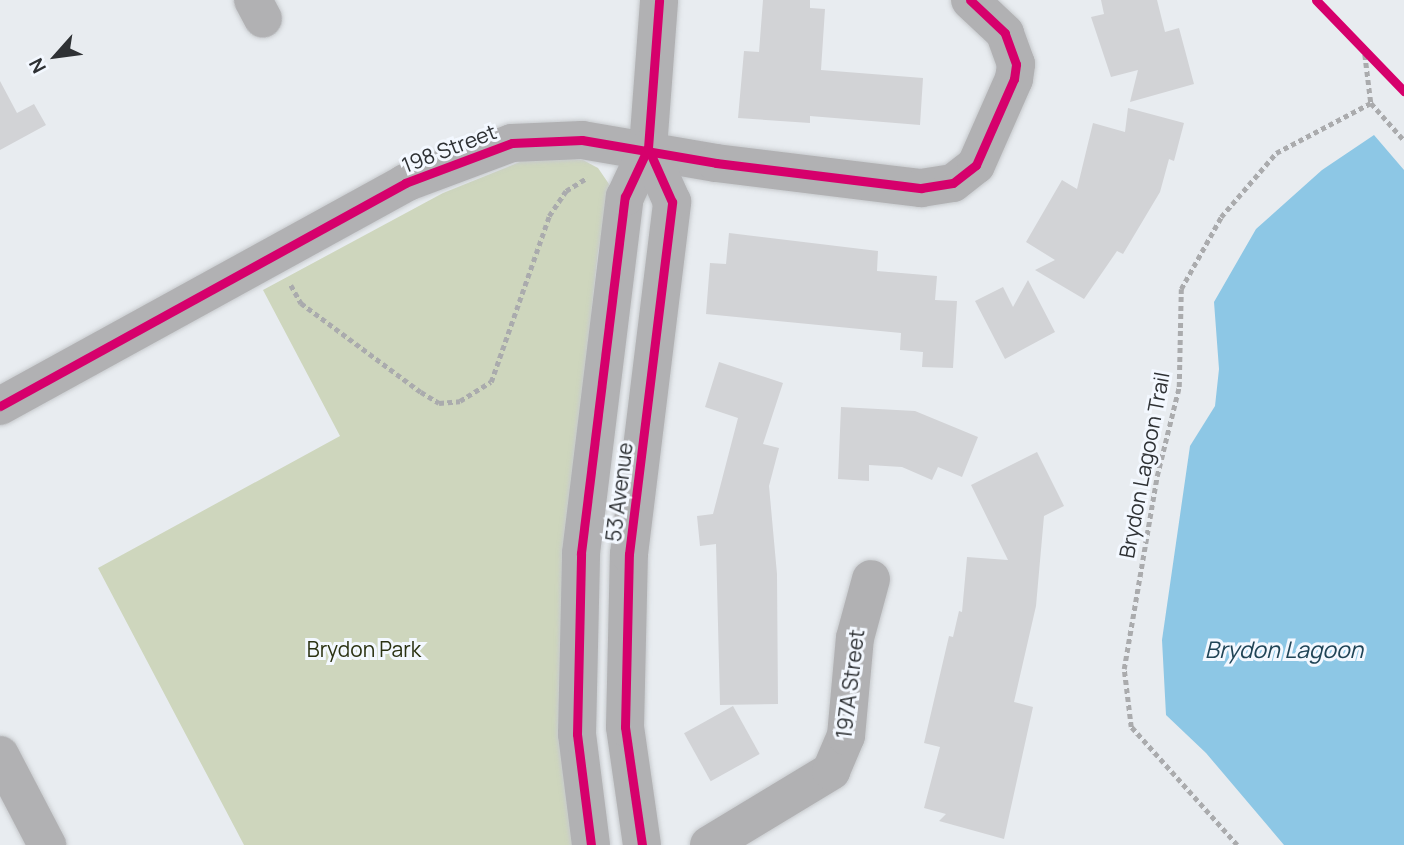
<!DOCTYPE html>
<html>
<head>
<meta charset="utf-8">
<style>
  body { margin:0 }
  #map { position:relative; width:1404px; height:845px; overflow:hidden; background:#e8ecf0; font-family:Manrope,sans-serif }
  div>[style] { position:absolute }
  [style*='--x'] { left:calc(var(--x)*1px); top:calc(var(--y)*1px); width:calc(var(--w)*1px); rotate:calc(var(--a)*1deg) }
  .green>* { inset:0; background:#ced6bd }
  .water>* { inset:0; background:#8dc7e5 }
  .building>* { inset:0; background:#d2d3d6; transform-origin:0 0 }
  .path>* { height:4.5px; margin-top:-2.25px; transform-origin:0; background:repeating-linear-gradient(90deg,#aaabad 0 5px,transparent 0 8.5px) }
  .roads { filter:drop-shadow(0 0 2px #c7cacd) drop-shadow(0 0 2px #c7cacd) }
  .minor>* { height:38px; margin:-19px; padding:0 19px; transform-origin:19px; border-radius:19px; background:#b1b1b3 }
  .cycleway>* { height:9px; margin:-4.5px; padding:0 4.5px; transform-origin:4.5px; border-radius:4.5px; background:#d6006c }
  span { translate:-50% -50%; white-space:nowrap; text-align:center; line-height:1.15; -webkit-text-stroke:6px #f3f8ff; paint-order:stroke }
  .street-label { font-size:21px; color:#2e3134 }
  .park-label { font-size:21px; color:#2b3212 }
  .water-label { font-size:23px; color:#204456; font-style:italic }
  .north { position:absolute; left:21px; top:21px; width:70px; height:70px; -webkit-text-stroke:5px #f3f8ff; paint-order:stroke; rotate:242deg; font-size:19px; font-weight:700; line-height:28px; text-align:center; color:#2e3134 }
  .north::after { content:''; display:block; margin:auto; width:24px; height:32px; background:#2e3134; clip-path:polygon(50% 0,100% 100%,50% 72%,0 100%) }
</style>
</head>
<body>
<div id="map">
  <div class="green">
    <div style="clip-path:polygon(532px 157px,583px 160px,598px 168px,611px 187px,598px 252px,573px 481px,573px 845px,244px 845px,98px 568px,340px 436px,263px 290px,443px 193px)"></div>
  </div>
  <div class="water">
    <div style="clip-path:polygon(1374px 135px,1404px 170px,1404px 845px,1284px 845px,1206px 753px,1166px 715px,1162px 640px,1190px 446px,1215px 406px,1219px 369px,1214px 302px,1256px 229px,1322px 170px)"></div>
  </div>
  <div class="building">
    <div style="clip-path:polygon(763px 0,810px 0,810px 8px,825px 9px,821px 70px,923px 78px,920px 125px,810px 116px,810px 123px,738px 118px,744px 51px,759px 52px)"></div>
    <div style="clip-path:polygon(1101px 0,1157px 0,1165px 32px,1179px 28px,1194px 84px,1130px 102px,1138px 70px,1111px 77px,1091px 17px,1104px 14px)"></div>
    <div style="clip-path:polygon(0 81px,17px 113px,34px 104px,46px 125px,0 150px)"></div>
    <div style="clip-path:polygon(1128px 108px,1184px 123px,1174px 161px,1169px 159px,1160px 192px,1123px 254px,1117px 251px,1084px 299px,1035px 270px,1055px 260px,1026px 242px,1062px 180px,1077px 189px,1093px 123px,1125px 132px)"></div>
    <div style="clip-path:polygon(729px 233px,878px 251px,877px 271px,937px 276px,935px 300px,957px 301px,953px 368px,922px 367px,923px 352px,900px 350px,901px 333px,706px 314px,710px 263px,726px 264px)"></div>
    <div style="clip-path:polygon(1028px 280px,1055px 332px,1005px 359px,975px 301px,1003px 287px,1013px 307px)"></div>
    <div style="clip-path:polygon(719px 362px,783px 383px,763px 444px,779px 448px,769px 486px,777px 574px,778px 704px,720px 705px,716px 544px,700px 546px,697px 516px,713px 514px,738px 418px,705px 407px)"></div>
    <div style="clip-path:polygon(841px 407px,915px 411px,978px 437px,962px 477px,938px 467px,932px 480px,902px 467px,869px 465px,869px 481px,838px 479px)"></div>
    <div style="clip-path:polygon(1037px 452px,1064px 506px,1044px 516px,1036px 606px,1014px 702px,1033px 707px,1004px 839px,939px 821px,946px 814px,924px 808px,940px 747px,924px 743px,949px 636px,953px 637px,959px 611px,962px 612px,967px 557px,1008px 560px,971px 485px)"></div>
    <div style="left:733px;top:706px;width:55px;height:56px;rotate:61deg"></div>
  </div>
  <div class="path">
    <div style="--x:1364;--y:46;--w:57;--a:83"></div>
    <div style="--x:291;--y:285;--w:21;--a:61"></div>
    <div style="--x:301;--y:303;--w:149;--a:36.6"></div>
    <div style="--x:421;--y:392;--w:21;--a:31"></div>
    <div style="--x:439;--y:403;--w:21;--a:-5"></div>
    <div style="--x:460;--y:401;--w:36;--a:-32"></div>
    <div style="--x:491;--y:382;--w:176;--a:-70.7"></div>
    <div style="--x:549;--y:216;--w:30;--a:-56"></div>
    <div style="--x:566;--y:191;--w:25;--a:-32"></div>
    <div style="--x:1237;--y:845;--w:159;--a:-131.9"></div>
    <div style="--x:1131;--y:727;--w:58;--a:-96.9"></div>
    <div style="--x:1124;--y:669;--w:196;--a:-80.3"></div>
    <div style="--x:1157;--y:476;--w:92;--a:-76.1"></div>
    <div style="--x:1179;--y:387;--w:98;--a:-88.8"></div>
    <div style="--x:1181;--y:289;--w:82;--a:-60.9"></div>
    <div style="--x:1221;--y:217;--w:84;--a:-49.3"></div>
    <div style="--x:1276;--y:153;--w:107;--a:-27.8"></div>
    <div style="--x:1371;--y:103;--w:50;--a:48.3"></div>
  </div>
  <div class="roads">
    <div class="minor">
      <div style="--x:253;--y:0;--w:21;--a:62"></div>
      <div style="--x:0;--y:406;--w:462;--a:-28.8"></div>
      <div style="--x:405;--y:183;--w:114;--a:-20.5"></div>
      <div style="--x:512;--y:143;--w:70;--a:-2.5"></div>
      <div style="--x:582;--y:140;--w:136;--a:9.7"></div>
      <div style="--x:716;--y:163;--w:207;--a:7"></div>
      <div style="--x:921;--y:188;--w:32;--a:-9"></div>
      <div style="--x:953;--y:183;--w:29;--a:-38"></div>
      <div style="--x:976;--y:165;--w:94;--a:-66.2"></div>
      <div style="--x:1014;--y:79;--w:15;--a:-82"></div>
      <div style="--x:1016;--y:64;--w:33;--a:-110"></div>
      <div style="--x:1005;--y:33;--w:48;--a:-136.7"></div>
      <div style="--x:0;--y:755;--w:102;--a:62.4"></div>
      <div style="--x:591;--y:845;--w:112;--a:-97.2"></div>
      <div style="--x:577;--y:734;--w:181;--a:-88.7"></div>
      <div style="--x:581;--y:553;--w:359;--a:-83"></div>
      <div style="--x:625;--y:197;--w:54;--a:-64.9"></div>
      <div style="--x:648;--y:148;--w:148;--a:-85.7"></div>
      <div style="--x:642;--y:845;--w:119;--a:-98.2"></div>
      <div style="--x:625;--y:727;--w:173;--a:-88.7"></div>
      <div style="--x:629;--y:554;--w:355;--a:-83"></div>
      <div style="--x:672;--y:202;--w:59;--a:-114"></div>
      <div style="--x:709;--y:845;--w:143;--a:-31.2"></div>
      <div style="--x:831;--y:771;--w:38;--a:-67"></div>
      <div style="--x:846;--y:736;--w:98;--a:-84.8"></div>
      <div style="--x:855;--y:638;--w:61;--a:-74.8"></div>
    </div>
  </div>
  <div class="cycleway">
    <div style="--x:1316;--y:0;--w:127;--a:46"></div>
    <div style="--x:0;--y:406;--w:462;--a:-28.8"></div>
    <div style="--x:405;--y:183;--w:114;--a:-20.5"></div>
    <div style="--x:512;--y:143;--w:70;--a:-2.5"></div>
    <div style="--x:582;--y:140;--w:136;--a:9.7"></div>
    <div style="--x:716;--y:163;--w:207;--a:7"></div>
    <div style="--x:921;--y:188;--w:32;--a:-9"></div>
    <div style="--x:953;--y:183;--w:29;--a:-38"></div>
    <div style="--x:976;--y:165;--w:94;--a:-66.2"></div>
    <div style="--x:1014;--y:79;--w:15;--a:-82"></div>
    <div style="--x:1016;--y:64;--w:33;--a:-110"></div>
    <div style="--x:1005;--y:33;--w:48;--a:-136.7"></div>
    <div style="--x:591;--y:845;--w:112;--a:-97.2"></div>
    <div style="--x:577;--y:734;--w:181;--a:-88.7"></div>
    <div style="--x:581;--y:553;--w:359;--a:-83"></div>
    <div style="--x:625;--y:197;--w:54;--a:-64.9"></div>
    <div style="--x:648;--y:148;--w:148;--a:-85.7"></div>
    <div style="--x:642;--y:845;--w:119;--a:-98.2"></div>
    <div style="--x:625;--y:727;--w:173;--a:-88.7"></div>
    <div style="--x:629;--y:554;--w:355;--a:-83"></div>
    <div style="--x:672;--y:202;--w:59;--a:-114"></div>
  </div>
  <div class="street-label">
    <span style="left:449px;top:148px;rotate:-21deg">198 Street</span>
    <span style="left:1144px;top:465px;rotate:-79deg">Brydon Lagoon Trail</span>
    <span style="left:619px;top:492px;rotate:-83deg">53 Avenue</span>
    <span style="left:850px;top:684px;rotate:-83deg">197A Street</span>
  </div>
  <div class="park-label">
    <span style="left:364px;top:649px">Brydon Park</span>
  </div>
  <div class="water-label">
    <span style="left:1284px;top:649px">Brydon Lagoon</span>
  </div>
  <div class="north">N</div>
</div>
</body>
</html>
